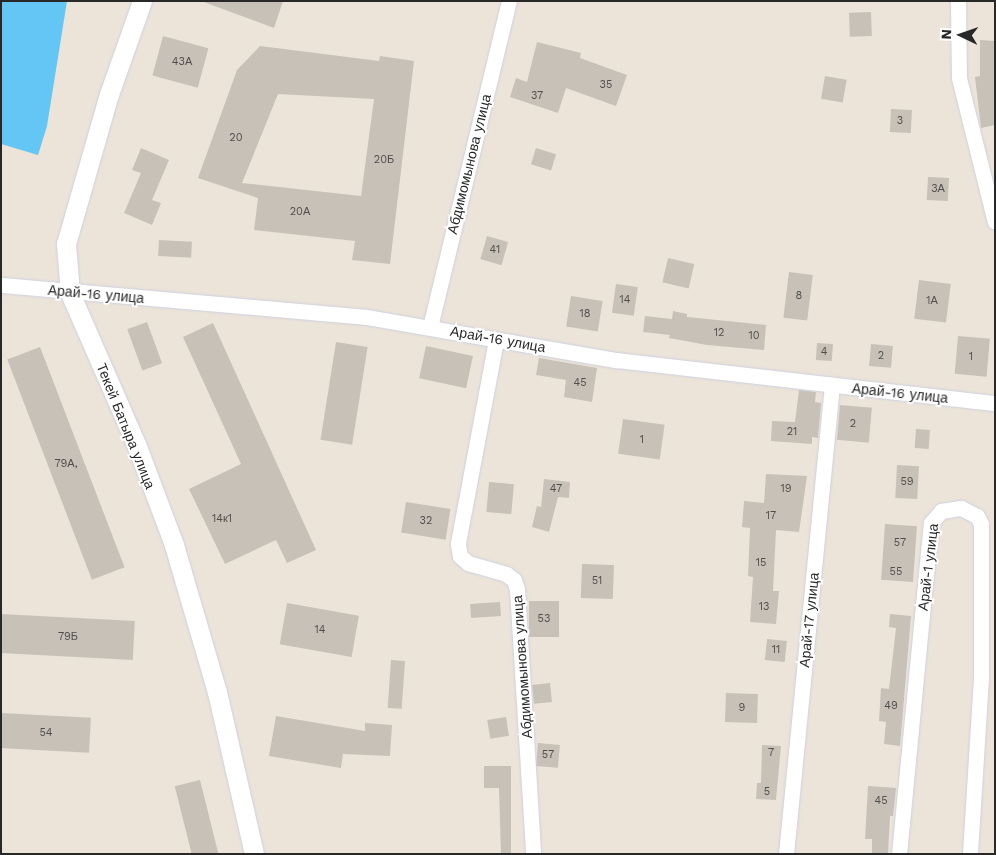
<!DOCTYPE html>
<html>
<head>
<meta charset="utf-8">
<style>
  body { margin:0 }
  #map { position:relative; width:996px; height:855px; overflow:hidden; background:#ece4d8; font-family:"Work Sans",sans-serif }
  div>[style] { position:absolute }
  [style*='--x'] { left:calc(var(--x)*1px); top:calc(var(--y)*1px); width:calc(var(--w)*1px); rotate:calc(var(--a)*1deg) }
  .water>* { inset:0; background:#63c6f5 }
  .building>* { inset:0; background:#c7c1b8; transform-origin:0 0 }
  .roads { filter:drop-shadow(0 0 1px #cdd0e2) drop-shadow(0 0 1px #cdd0e2) }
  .minor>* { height:15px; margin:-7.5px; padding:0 7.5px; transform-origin:7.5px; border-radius:7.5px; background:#fff }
  .tertiary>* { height:19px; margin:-9.5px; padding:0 9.5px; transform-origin:9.5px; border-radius:9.5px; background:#fff }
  span { translate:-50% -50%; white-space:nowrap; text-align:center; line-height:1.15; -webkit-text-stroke:4px #fff; paint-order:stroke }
  .number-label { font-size:11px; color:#504e4c }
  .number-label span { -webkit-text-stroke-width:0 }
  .street-label { font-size:14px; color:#282828 }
  .frame { position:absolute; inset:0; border:2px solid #282828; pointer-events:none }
  .north { position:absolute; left:936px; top:10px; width:50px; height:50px; -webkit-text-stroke:4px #fff; paint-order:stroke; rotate:273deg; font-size:14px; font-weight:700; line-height:20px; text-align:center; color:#282828 }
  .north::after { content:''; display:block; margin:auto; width:18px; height:22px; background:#282828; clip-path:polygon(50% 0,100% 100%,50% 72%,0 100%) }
</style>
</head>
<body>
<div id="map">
  <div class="water">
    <div style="clip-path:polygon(1px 1px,67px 1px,47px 126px,38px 155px,1px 144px)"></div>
  </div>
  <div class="building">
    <div style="clip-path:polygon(201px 1px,283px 1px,274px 28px)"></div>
    <div style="left:871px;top:12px;width:24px;height:22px;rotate:88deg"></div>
    <div style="left:163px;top:36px;width:47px;height:41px;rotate:15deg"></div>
    <div style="clip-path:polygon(980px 40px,995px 41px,995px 125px,981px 128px,975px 77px,980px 76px)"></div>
    <div style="clip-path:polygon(537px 42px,581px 53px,580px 58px,627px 75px,616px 106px,566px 88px,558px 113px,510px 97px,516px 78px,527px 82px)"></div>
    <div style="clip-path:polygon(evenodd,260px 46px,379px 61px,380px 56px,414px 61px,390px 264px,352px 260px,355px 241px,254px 230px,258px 198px,198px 178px,237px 70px,260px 46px,278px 94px,374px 99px,361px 196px,242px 183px,278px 94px)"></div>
    <div style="left:825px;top:76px;width:22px;height:23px;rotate:10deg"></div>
    <div style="left:891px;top:109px;width:21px;height:23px;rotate:3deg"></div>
    <div style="clip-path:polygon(141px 148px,169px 160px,152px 200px,161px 203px,152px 225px,124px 213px,141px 173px,132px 170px)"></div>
    <div style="left:536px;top:148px;width:21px;height:17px;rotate:17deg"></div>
    <div style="left:928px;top:177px;width:21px;height:23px;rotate:3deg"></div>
    <div style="left:487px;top:236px;width:22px;height:24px;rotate:16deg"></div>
    <div style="left:159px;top:240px;width:33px;height:16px;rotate:3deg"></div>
    <div style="left:668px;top:258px;width:27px;height:25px;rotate:13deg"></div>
    <div style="left:789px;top:272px;width:24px;height:46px;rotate:7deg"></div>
    <div style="left:919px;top:280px;width:32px;height:39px;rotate:7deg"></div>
    <div style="left:616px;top:284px;width:22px;height:29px;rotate:8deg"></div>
    <div style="left:571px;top:296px;width:32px;height:31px;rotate:9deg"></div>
    <div style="clip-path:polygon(673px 311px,687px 314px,687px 317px,766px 325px,764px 350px,707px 345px,669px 338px,670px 335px,643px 332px,645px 316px,672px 319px)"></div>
    <div style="left:147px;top:322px;width:44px;height:21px;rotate:70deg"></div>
    <div style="clip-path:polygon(213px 323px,316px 550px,287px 563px,276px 540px,225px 564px,189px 489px,241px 464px,183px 337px)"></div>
    <div style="left:958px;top:336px;width:32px;height:38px;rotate:5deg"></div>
    <div style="left:336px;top:342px;width:32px;height:99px;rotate:9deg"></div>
    <div style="left:817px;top:343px;width:16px;height:17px;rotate:4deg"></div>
    <div style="left:871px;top:344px;width:22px;height:22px;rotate:5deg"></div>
    <div style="left:426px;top:346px;width:48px;height:33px;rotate:12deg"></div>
    <div style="left:40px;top:347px;width:236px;height:35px;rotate:69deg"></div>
    <div style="clip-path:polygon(539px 358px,597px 368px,592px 402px,564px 397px,566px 380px,536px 375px)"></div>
    <div style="clip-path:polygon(799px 390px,816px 392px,815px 402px,821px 403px,818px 438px,812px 437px,812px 444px,771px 441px,772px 421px,795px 422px)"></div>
    <div style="left:840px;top:405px;width:32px;height:35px;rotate:5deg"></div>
    <div style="left:623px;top:419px;width:42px;height:35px;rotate:8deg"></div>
    <div style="left:916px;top:429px;width:14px;height:19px;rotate:4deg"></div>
    <div style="left:897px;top:465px;width:22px;height:33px;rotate:3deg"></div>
    <div style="clip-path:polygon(766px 474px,807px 476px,799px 532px,776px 530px,773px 591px,779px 591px,776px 624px,750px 622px,753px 577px,748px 576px,750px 528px,742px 527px,744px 501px,764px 503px)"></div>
    <div style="clip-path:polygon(544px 479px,570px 482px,569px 498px,558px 497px,549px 532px,532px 527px,537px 506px,541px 507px)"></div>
    <div style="left:489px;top:482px;width:25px;height:30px;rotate:5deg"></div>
    <div style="left:406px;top:502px;width:45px;height:31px;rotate:9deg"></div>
    <div style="left:885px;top:524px;width:32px;height:56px;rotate:4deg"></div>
    <div style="left:582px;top:564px;width:32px;height:34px;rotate:2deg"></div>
    <div style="left:529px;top:601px;width:30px;height:36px"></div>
    <div style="left:500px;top:602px;width:14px;height:30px;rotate:86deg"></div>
    <div style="left:287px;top:603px;width:73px;height:42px;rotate:10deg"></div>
    <div style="left:1px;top:614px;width:134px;height:39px;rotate:3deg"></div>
    <div style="clip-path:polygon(890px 614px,911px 616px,900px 746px,884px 744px,886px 722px,879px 721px,881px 688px,889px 689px,896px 628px,889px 627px)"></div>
    <div style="left:767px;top:639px;width:20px;height:21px;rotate:6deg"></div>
    <div style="left:391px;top:660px;width:14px;height:48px;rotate:4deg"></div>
    <div style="left:550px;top:683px;width:19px;height:18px;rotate:84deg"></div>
    <div style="left:726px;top:693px;width:32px;height:29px;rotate:2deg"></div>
    <div style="left:1px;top:713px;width:90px;height:35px;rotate:3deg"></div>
    <div style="clip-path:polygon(276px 716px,365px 731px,365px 723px,392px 725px,390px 756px,343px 754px,341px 768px,269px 756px)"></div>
    <div style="left:506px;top:717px;width:19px;height:19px;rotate:81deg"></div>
    <div style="left:538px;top:743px;width:22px;height:23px;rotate:5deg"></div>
    <div style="clip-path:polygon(762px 745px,781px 746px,776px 800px,756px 799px,757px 783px,761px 783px)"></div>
    <div style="clip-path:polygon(484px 766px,511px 766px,511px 854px,501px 854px,499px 788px,484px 788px)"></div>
    <div style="left:200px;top:780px;width:76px;height:26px;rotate:76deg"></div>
    <div style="clip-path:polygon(868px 786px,896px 788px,893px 816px,890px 816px,888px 854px,872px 854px,872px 839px,865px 839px)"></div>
  </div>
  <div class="roads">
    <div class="minor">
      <div style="--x:958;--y:1;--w:77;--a:89.3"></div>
      <div style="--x:959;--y:78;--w:148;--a:76"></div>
      <div style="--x:1;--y:285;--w:366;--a:5"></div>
      <div style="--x:366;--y:317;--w:254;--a:9.8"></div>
      <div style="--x:616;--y:360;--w:381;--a:6.5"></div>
      <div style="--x:430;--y:327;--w:335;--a:-76.4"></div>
      <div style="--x:496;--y:340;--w:208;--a:100.6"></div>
      <div style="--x:458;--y:544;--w:12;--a:81"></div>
      <div style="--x:460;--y:556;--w:11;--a:41"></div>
      <div style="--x:468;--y:563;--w:40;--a:16"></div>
      <div style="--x:506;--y:574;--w:10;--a:37"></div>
      <div style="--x:514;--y:580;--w:9;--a:72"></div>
      <div style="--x:517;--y:589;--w:265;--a:86.5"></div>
      <div style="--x:786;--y:854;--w:469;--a:-84.4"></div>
      <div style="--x:899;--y:854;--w:333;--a:-84.5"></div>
      <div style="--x:931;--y:523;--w:16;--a:-50"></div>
      <div style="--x:941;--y:511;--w:20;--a:-9"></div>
      <div style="--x:961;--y:508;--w:18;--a:27"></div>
      <div style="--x:977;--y:516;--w:9;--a:63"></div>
      <div style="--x:981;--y:524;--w:154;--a:90"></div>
      <div style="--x:981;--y:678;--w:176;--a:93.6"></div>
    </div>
    <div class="tertiary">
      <div style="--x:142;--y:1;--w:99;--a:109.5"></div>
      <div style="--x:109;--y:94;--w:156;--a:106"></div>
      <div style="--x:66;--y:244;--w:49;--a:85.3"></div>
      <div style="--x:70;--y:293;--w:170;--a:66.4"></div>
      <div style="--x:138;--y:449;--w:103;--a:69.4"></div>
      <div style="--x:174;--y:545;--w:153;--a:73.7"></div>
      <div style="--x:217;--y:692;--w:166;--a:77.1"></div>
    </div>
  </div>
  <div class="number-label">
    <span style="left:182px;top:62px">43А</span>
    <span style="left:606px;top:85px">35</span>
    <span style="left:537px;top:96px">37</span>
    <span style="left:900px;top:121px">3</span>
    <span style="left:236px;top:138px">20</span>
    <span style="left:384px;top:160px">20Б</span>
    <span style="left:938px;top:189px">3А</span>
    <span style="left:300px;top:212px">20А</span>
    <span style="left:495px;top:250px">41</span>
    <span style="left:799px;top:296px">8</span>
    <span style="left:625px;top:300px">14</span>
    <span style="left:932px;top:301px">1А</span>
    <span style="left:585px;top:314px">18</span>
    <span style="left:719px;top:333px">12</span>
    <span style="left:754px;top:336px">10</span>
    <span style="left:824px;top:352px">4</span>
    <span style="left:881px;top:356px">2</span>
    <span style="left:971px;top:357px">1</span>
    <span style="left:580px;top:383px">45</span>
    <span style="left:853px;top:424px">2</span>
    <span style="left:792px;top:432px">21</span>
    <span style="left:642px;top:440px">1</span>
    <span style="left:66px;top:464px">79А,</span>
    <span style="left:907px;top:482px">59</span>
    <span style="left:556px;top:489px">47</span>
    <span style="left:786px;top:489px">19</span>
    <span style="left:771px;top:516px">17</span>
    <span style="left:222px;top:519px">14к1</span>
    <span style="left:426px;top:521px">32</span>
    <span style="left:900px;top:543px">57</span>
    <span style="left:761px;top:563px">15</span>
    <span style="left:896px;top:572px">55</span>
    <span style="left:597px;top:581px">51</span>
    <span style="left:764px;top:607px">13</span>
    <span style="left:544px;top:619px">53</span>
    <span style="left:320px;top:630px">14</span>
    <span style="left:68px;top:637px">79Б</span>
    <span style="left:776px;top:650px">11</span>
    <span style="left:891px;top:706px">49</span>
    <span style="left:742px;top:708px">9</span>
    <span style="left:46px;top:733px">54</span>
    <span style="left:771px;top:753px">7</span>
    <span style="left:548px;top:755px">57</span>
    <span style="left:767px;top:792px">5</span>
    <span style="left:881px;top:801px">45</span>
  </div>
  <div class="street-label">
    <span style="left:469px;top:164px;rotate:-76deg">Абдимомынова улица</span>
    <span style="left:96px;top:294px;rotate:5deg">Арай-16 улица</span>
    <span style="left:498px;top:339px;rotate:10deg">Арай-16 улица</span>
    <span style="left:900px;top:393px;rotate:6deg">Арай-16 улица</span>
    <span style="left:126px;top:426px;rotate:68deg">Текей Батыра улица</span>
    <span style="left:928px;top:567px;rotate:-83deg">Арай-1 улица</span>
    <span style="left:809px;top:620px;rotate:-84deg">Арай-17 улица</span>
    <span style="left:522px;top:667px;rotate:-94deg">Абдимомынова улица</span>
  </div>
  <div class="frame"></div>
  <div class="north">N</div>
</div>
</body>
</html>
